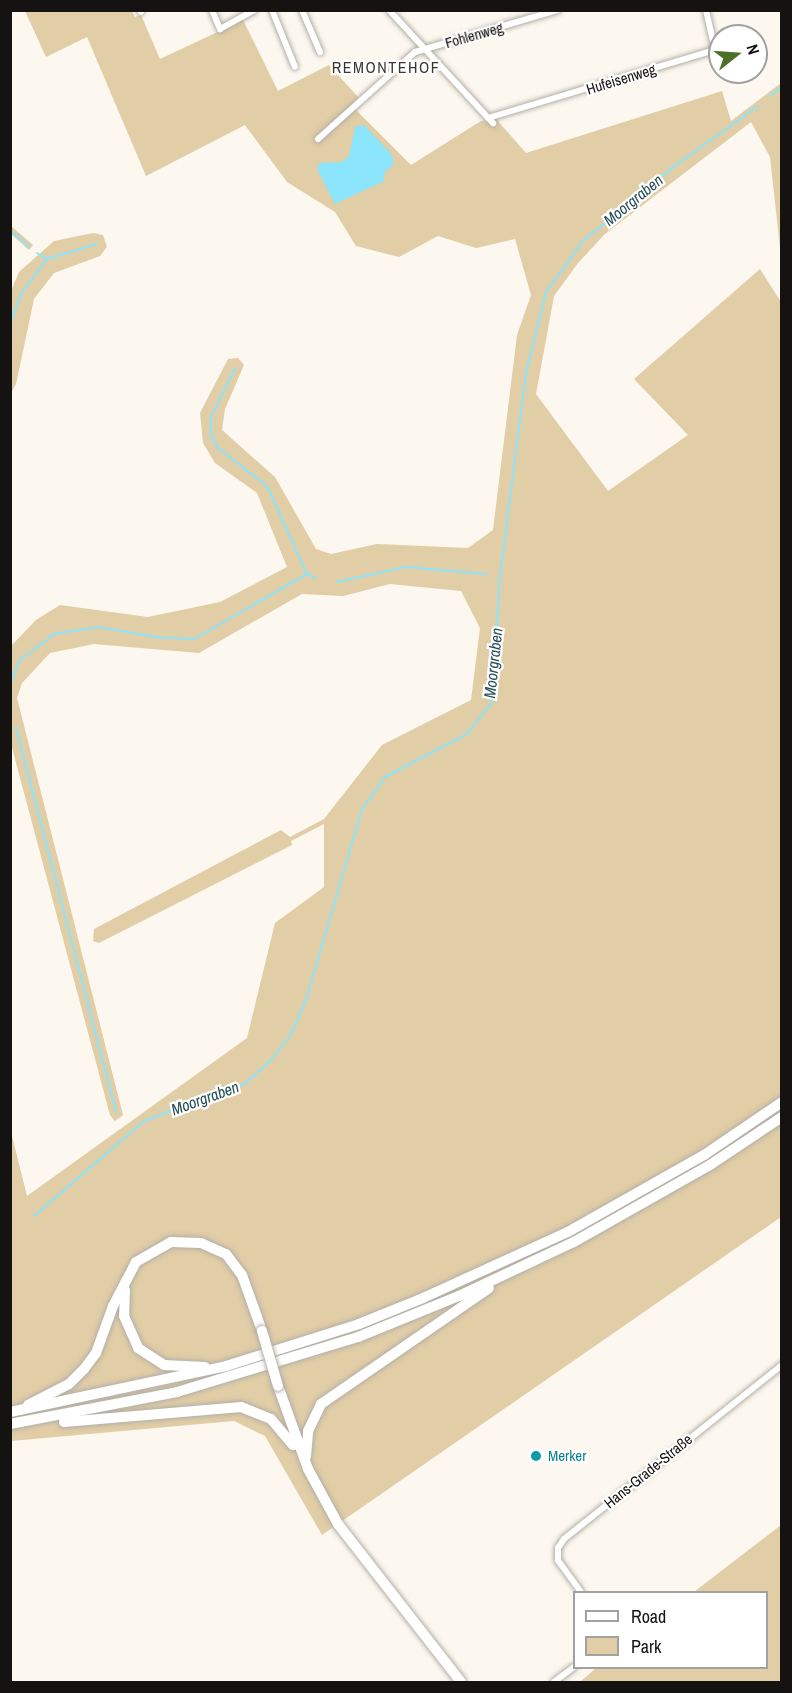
<!DOCTYPE html>
<html>
<head>
<meta charset="utf-8">
<style>
  body { margin:0 }
  #map { position:relative; width:792px; height:1693px; overflow:hidden; background:#fcf7ef; font-family:"Archivo Narrow",sans-serif }
  div>[style] { position:absolute }
  [style*='--x'] { left:calc(var(--x)*1px); top:calc(var(--y)*1px); width:calc(var(--w)*1px); rotate:calc(var(--a)*1deg) }
  .green>* { inset:0; background:#e1cda6 }
  .water>* { inset:0; background:#8be5fc }
  .stream>* { height:2px; margin:-1px; padding:0 1px; transform-origin:1px; border-radius:1px; background:#8be5fc }
  .roads { filter:drop-shadow(0 0 2px #b3afa7) drop-shadow(0 0 2px #b3afa7) }
  .minor>* { height:6px; margin:-3px; padding:0 3px; transform-origin:3px; border-radius:3px; background:#fff }
  .trunk>* { height:10px; margin:-5px; padding:0 5px; transform-origin:5px; border-radius:5px; background:#fff }
  .bridges { filter:drop-shadow(0 0 2px #b3afa7) drop-shadow(0 0 2px #b3afa7) }
  .trunk-bridge>* { height:10px; margin:-5px; padding:0 5px; transform-origin:5px; border-radius:5px; background:#fff }
  .dots>* { width:16px; height:16px; translate:-50% -50%; box-sizing:border-box; border:3px solid #fff; border-radius:50% }
  span { translate:-50% -50%; white-space:nowrap; text-align:center; line-height:1.15; -webkit-text-stroke:4.5px #fff; paint-order:stroke }
  .street-label { font-size:15px; color:#151311 }
  .culture-label { font-size:15px; color:#0d838f }
  .left { translate:0 -50%; text-align:left }
  .neighbourhood-label { font-size:16px; color:#3b3731; letter-spacing:1.5px }
  .water-label { font-size:16px; color:#264e58; font-style:italic }
  .frame { position:absolute; inset:0; border:12px solid #151311; pointer-events:none }
  .legend { position:absolute; left:573px; top:1591px; width:195px; height:78px; box-sizing:border-box; background:#fff; border:2px solid #a1a1a0; margin:0; padding:8px 10px; list-style:none; font-size:18px; color:#151311 }
  .legend li { display:flex; align-items:center; gap:12px; height:30px }
  .legend b { width:30px; border:2px solid #a1a1a0 }
  .north { position:absolute; left:708px; top:24px; width:60px; height:60px; box-sizing:border-box; background:#fff; border:2px solid #a1a1a0; border-radius:50%; rotate:73deg; font-size:16px; font-weight:700; line-height:24px; text-align:center; color:#151311 }
  .north::after { content:''; display:block; margin:auto; width:21px; height:27px; background:#4d7029; clip-path:polygon(50% 0,100% 100%,50% 72%,0 100%) }
</style>
</head>
<body>
<div id="map">
  <div class="green">
    <div style="clip-path:polygon(25px 11px,132px 11px,135px 17px,141px 15px,160px 59px,243px 20px,278px 91px,329px 65px,359px 98px,351px 105px,411px 165px,481px 121px,496px 119px,526px 153px,722px 91px,731px 121px,781px 83px,781px 257px,770px 157px,751px 122px,605px 234px,578px 263px,554px 296px,536px 394px,608px 491px,688px 435px,634px 379px,760px 269px,781px 302px,781px 1217px,322px 1535px,265px 1436px,234px 1421px,11px 1441px,10px 1128px,27px 1196px,247px 1038px,275px 923px,324px 887px,324px 824px,291px 841px,292px 845px,99px 943px,93px 941px,94px 929px,281px 830px,290px 837px,324px 819px,382px 745px,471px 700px,480px 628px,461px 591px,390px 584px,343px 596px,302px 594px,199px 653px,94px 644px,50px 653px,22px 683px,17px 698px,123px 1115px,115px 1121px,110px 1115px,11px 744px,11px 646px,36px 620px,60px 605px,148px 617px,220px 602px,287px 567px,257px 493px,215px 463px,203px 443px,200px 413px,228px 359px,238px 358px,244px 365px,225px 409px,222px 430px,275px 477px,316px 549px,331px 554px,377px 544px,468px 548px,493px 530px,517px 335px,531px 295px,515px 239px,476px 248px,438px 236px,399px 257px,356px 246px,335px 212px,287px 182px,245px 125px,146px 176px,87px 37px,46px 57px)"></div>
    <div style="clip-path:polygon(11px 226px,33px 245px,29px 250px,11px 234px)"></div>
    <div style="clip-path:polygon(93px 233px,103px 235px,107px 247px,100px 256px,54px 273px,34px 299px,16px 384px,11px 393px,11px 291px,19px 272px,54px 241px)"></div>
    <div style="clip-path:polygon(781px 1525px,781px 1682px,580px 1682px,596px 1668px,766px 1668px,766px 1592px,694px 1592px)"></div>
  </div>
  <div class="water">
    <div style="clip-path:polygon(364px 125px,392px 155px,393px 166px,385px 171px,384px 181px,335px 204px,317px 169px,320px 163px,342px 162px,349px 156px,355px 127px)"></div>
  </div>
  <div class="stream">
    <div style="--x:770;--y:96;--w:15;--a:-37"></div>
    <div style="--x:10;--y:230;--w:25;--a:42"></div>
    <div style="--x:37;--y:253;--w:12;--a:31"></div>
    <div style="--x:10;--y:324;--w:32;--a:-70"></div>
    <div style="--x:21;--y:294;--w:44;--a:-53.4"></div>
    <div style="--x:47;--y:259;--w:52;--a:-16.7"></div>
    <div style="--x:235;--y:368;--w:55;--a:116.1"></div>
    <div style="--x:211;--y:417;--w:18;--a:90"></div>
    <div style="--x:211;--y:435;--w:15;--a:62"></div>
    <div style="--x:218;--y:448;--w:62;--a:37.8"></div>
    <div style="--x:267;--y:486;--w:97;--a:65.6"></div>
    <div style="--x:337;--y:582;--w:71;--a:-12.3"></div>
    <div style="--x:406;--y:567;--w:81;--a:4.9"></div>
    <div style="--x:10;--y:685;--w:26;--a:-69"></div>
    <div style="--x:19;--y:661;--w:44;--a:-37.6"></div>
    <div style="--x:54;--y:634;--w:45;--a:-9"></div>
    <div style="--x:98;--y:627;--w:58;--a:10"></div>
    <div style="--x:155;--y:637;--w:39;--a:3"></div>
    <div style="--x:194;--y:639;--w:130;--a:-29.9"></div>
    <div style="--x:307;--y:574;--w:9;--a:27"></div>
    <div style="--x:10;--y:707;--w:2;--a:63"></div>
    <div style="--x:16;--y:728;--w:397;--a:75.4"></div>
    <div style="--x:34;--y:1216;--w:145;--a:-40.8"></div>
    <div style="--x:144;--y:1121;--w:109;--a:-20.4"></div>
    <div style="--x:246;--y:1083;--w:34;--a:-43"></div>
    <div style="--x:271;--y:1060;--w:33;--a:-52"></div>
    <div style="--x:291;--y:1034;--w:34;--a:-66"></div>
    <div style="--x:305;--y:1003;--w:202;--a:-73.6"></div>
    <div style="--x:362;--y:809;--w:39;--a:-54"></div>
    <div style="--x:385;--y:777;--w:93;--a:-27.7"></div>
    <div style="--x:467;--y:734;--w:41;--a:-52"></div>
    <div style="--x:492;--y:702;--w:126;--a:-86.4"></div>
    <div style="--x:500;--y:576;--w:205;--a:-82.7"></div>
    <div style="--x:526;--y:373;--w:83;--a:-76.1"></div>
    <div style="--x:546;--y:292;--w:63;--a:-54"></div>
    <div style="--x:583;--y:241;--w:120;--a:-39.3"></div>
    <div style="--x:676;--y:165;--w:101;--a:-35.7"></div>
  </div>
  <div class="roads">
    <div class="minor">
      <div style="--x:140;--y:10;--w:2;--a:63"></div>
      <div style="--x:212;--y:10;--w:21;--a:67"></div>
      <div style="--x:220;--y:29;--w:39;--a:-29"></div>
      <div style="--x:272;--y:10;--w:61;--a:68"></div>
      <div style="--x:302;--y:10;--w:46;--a:66.8"></div>
      <div style="--x:389;--y:10;--w:154;--a:47.4"></div>
      <div style="--x:488;--y:118;--w:237;--a:-16.7"></div>
      <div style="--x:715;--y:50;--w:41;--a:-102.7"></div>
      <div style="--x:318;--y:139;--w:130;--a:-41.9"></div>
      <div style="--x:415;--y:52;--w:149;--a:-16.4"></div>
      <div style="--x:581;--y:1592;--w:39;--a:-126"></div>
      <div style="--x:558;--y:1560;--w:12;--a:-90"></div>
      <div style="--x:558;--y:1548;--w:11;--a:-56"></div>
      <div style="--x:564;--y:1539;--w:279;--a:-38.6"></div>
      <div style="--x:554;--y:1682;--w:25;--a:-37"></div>
    </div>
    <div class="trunk">
      <div style="--x:125;--y:1290;--w:26;--a:92"></div>
      <div style="--x:124;--y:1316;--w:35;--a:66"></div>
      <div style="--x:138;--y:1348;--w:31;--a:33"></div>
      <div style="--x:164;--y:1365;--w:41;--a:2.8"></div>
      <div style="--x:278;--y:1386;--w:88;--a:70.1"></div>
      <div style="--x:308;--y:1469;--w:63;--a:61.4"></div>
      <div style="--x:338;--y:1524;--w:200;--a:52.1"></div>
      <div style="--x:28;--y:1405;--w:46;--a:-27.1"></div>
      <div style="--x:69;--y:1384;--w:21;--a:-45"></div>
      <div style="--x:84;--y:1369;--w:20;--a:-53"></div>
      <div style="--x:96;--y:1353;--w:50;--a:-70.1"></div>
      <div style="--x:113;--y:1306;--w:50;--a:-62.4"></div>
      <div style="--x:136;--y:1262;--w:40;--a:-29.7"></div>
      <div style="--x:171;--y:1242;--w:30;--a:2"></div>
      <div style="--x:201;--y:1243;--w:27;--a:24"></div>
      <div style="--x:226;--y:1254;--w:26;--a:53"></div>
      <div style="--x:242;--y:1275;--w:59;--a:70.3"></div>
      <div style="--x:10;--y:1412;--w:221;--a:-12"></div>
      <div style="--x:226;--y:1366;--w:139;--a:-17.5"></div>
      <div style="--x:359;--y:1324;--w:69;--a:-22.1"></div>
      <div style="--x:423;--y:1298;--w:159;--a:-24.5"></div>
      <div style="--x:568;--y:1232;--w:156;--a:-29.5"></div>
      <div style="--x:704;--y:1155;--w:94;--a:-34.2"></div>
      <div style="--x:64;--y:1422;--w:178;--a:-4.8"></div>
      <div style="--x:241;--y:1407;--w:32;--a:22"></div>
      <div style="--x:271;--y:1419;--w:34;--a:50"></div>
      <div style="--x:10;--y:1424;--w:170;--a:-10.8"></div>
      <div style="--x:177;--y:1392;--w:189;--a:-16.9"></div>
      <div style="--x:358;--y:1337;--w:109;--a:-22.1"></div>
      <div style="--x:459;--y:1296;--w:127;--a:-25.2"></div>
      <div style="--x:574;--y:1242;--w:156;--a:-29.5"></div>
      <div style="--x:710;--y:1165;--w:87;--a:-33.7"></div>
      <div style="--x:306;--y:1456;--w:25;--a:-85"></div>
      <div style="--x:308;--y:1431;--w:30;--a:-64"></div>
      <div style="--x:321;--y:1404;--w:204;--a:-34.6"></div>
    </div>
  </div>
  <div class="bridges">
    <div class="trunk-bridge">
      <div style="--x:262;--y:1331;--w:57;--a:73.8"></div>
    </div>
  </div>
  <div class="dots">
    <div style="left:536px;top:1456px;background:#0f9aa8"></div>
  </div>
  <div class="street-label">
    <span style="left:474px;top:35px;rotate:-16deg">Fohlenweg</span>
    <span style="left:621px;top:79px;rotate:-17deg">Hufeisenweg</span>
    <span style="left:648px;top:1471px;rotate:-39deg">Hans-Grade-Straße</span>
  </div>
  <div class="culture-label">
    <span class="left" style="left:548px;top:1456px">Merker</span>
  </div>
  <div class="neighbourhood-label">
    <span style="left:386px;top:67px">REMONTEHOF</span>
  </div>
  <div class="water-label">
    <span style="left:633px;top:200px;rotate:-39deg">Moorgraben</span>
    <span style="left:493px;top:663px;rotate:-84deg">Moorgraben</span>
    <span style="left:205px;top:1098px;rotate:-20deg">Moorgraben</span>
  </div>
  <div class="frame"></div>
  <ul class="legend">
  <li><b style="height:8px;background:#fff"></b>Road</li>
  <li><b style="height:16px;background:#e1cda6"></b>Park</li>
  </ul>
  <div class="north">N</div>
</div>
</body>
</html>
